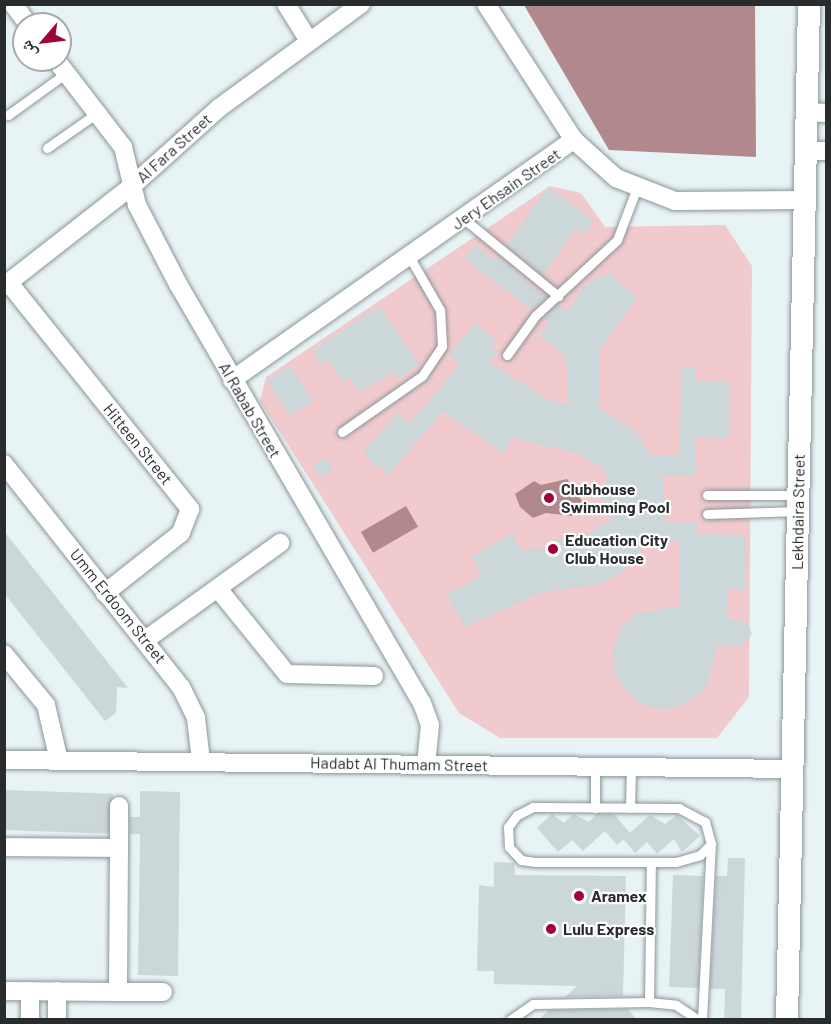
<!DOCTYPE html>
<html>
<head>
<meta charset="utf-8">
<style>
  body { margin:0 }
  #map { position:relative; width:831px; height:1024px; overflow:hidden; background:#e8f3f6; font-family:Barlow,"Noto Naskh Arabic",sans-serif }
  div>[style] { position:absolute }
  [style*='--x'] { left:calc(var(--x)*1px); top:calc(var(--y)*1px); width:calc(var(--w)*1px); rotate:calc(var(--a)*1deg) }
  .green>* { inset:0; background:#f1cace }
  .water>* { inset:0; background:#b1888c; transform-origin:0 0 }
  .building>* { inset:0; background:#ccd7da; transform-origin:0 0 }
  .roads { filter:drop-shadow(0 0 2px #8c9698) drop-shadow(0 0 2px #8c9698) }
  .service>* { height:9px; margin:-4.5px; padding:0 4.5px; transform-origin:4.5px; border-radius:4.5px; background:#fff }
  .minor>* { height:18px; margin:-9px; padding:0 9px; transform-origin:9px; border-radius:9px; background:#fff }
  .tertiary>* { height:22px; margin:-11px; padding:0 11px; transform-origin:11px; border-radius:11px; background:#fff }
  .dots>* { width:16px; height:16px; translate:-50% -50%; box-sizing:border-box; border:3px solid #fff; border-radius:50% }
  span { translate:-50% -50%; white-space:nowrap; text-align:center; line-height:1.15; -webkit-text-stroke:4.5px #fff; paint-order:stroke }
  .street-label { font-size:16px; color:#282c2d }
  .poi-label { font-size:16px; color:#282c2d; font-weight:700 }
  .left { translate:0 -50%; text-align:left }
  .frame { position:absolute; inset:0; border:6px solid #282c2d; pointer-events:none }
  .north { position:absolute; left:12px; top:12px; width:60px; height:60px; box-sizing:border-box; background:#fff; border:2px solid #a9abab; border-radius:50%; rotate:242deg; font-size:16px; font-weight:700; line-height:24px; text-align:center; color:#282c2d }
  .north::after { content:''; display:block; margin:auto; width:21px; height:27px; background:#a10239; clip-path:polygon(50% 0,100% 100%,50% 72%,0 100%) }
</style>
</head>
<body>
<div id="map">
  <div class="green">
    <div style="clip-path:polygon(550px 186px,581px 193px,605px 227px,725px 225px,752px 266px,749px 697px,717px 738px,500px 738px,459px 713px,260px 401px,266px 377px)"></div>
  </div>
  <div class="water">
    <div style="clip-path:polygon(524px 5px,755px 5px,756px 157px,609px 150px)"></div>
    <div style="clip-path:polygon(567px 479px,582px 501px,572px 516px,546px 513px,533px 518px,520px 507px,515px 494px,534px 481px,541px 485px)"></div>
    <div style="left:406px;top:506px;width:24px;height:52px;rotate:60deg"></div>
  </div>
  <div class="building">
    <div style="clip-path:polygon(548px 187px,594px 221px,584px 234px,576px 228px,543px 275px,507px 245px)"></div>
    <div style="clip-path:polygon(475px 245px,496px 261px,499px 256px,545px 298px,532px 310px,465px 259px)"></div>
    <div style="clip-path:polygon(609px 273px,637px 297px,599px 351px,599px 408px,635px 431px,652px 456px,680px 456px,681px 368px,696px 368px,696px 382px,729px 382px,729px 438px,696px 438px,695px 475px,664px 475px,663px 522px,697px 523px,697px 534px,746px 535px,745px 590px,727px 590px,727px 618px,747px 623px,752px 634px,739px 647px,718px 645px,705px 691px,673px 709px,649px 708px,629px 695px,615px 675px,613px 652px,620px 630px,636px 614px,679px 606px,680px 542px,647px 540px,632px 564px,602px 584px,542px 592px,465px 627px,447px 595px,482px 575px,471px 557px,512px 533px,521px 550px,554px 547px,554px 540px,586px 537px,611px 519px,601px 498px,608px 477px,601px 467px,578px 454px,513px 438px,503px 453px,443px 411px,388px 475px,363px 453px,397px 413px,409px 424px,460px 364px,449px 354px,475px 323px,496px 341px,492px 347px,498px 352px,489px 362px,548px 400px,569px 404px,566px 356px,539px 335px,549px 322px,543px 318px,557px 305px,566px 311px,586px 284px)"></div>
    <div style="clip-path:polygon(379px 306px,419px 364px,398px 379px,393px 371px,360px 393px,350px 377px,343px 382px,327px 359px,321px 364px,312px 351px)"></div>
    <div style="left:290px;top:366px;width:42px;height:27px;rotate:57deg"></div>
    <div style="left:325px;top:457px;width:15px;height:15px;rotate:58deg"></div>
    <div style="clip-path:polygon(4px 531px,128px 688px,117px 687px,116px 713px,105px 721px,4px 593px)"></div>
    <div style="left:4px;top:790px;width:109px;height:40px;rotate:2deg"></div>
    <div style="clip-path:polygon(140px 791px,180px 792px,178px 976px,138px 975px,140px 834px,130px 834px,130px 817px,140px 817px)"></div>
    <div style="clip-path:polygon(552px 814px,564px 823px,573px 814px,589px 822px,597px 814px,614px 814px,630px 833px,617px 845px,605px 831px,583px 851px,572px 840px,558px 852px,537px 828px)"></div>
    <div style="clip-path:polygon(650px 815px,665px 824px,677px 815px,700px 836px,682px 852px,674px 839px,657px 854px,647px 842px,635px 853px,623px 839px)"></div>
    <div style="clip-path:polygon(728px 858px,745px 858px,741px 1020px,724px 1020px,725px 989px,710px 989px,716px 876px,727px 876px)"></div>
    <div style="clip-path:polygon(494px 862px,514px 863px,515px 875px,626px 876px,623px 996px,565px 997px,577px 986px,494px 984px,494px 971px,477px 971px,479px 885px,494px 887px)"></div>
    <div style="left:673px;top:875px;width:30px;height:112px;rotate:2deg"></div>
    <div style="clip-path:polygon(628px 1009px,637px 1020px,538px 1020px,549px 1010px)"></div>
  </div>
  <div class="roads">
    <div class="service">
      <div style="--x:8;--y:115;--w:72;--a:-35.9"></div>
      <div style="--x:47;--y:148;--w:61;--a:-35"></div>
      <div style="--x:464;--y:219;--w:122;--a:39.3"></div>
      <div style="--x:507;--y:355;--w:48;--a:-54.3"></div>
      <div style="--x:535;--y:316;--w:112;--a:-42.8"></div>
      <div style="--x:617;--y:240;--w:53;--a:-69.2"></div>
      <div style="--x:342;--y:432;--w:98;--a:-35"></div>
      <div style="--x:422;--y:376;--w:36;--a:-56"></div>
      <div style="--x:442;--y:346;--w:36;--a:-93"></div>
      <div style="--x:440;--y:310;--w:62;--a:-119.9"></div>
      <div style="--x:707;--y:495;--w:91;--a:0"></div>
      <div style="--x:707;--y:514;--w:91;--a:-1.9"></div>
      <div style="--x:595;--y:766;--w:42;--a:90"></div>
      <div style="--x:630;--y:808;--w:42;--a:-88.6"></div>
      <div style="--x:649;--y:1002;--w:138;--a:-89.2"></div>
      <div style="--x:510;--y:1020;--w:28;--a:-35"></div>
      <div style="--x:533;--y:1004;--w:116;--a:-1"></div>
      <div style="--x:649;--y:1002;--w:27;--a:6"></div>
      <div style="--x:676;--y:1005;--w:27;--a:34"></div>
      <div style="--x:702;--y:1020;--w:176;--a:-87.1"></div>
      <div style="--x:711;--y:844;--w:23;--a:-105"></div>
      <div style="--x:705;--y:822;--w:30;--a:-152"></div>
      <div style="--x:679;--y:808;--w:146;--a:-179.6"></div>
      <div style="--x:533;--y:807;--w:18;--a:153"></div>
      <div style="--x:517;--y:815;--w:15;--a:127"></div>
      <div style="--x:508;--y:827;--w:20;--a:87"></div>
      <div style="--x:509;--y:847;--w:18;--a:47"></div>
      <div style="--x:521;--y:860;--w:15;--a:8"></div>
      <div style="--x:536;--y:862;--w:140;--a:0"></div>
      <div style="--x:676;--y:862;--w:25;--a:-16"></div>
      <div style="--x:700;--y:855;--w:16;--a:-45"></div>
    </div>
    <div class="minor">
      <div style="--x:13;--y:4;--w:25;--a:53"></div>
      <div style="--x:286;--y:4;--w:44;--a:58.1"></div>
      <div style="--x:486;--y:4;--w:162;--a:57.1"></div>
      <div style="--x:574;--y:140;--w:57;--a:42.1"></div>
      <div style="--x:616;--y:178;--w:63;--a:21.3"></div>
      <div style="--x:675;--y:201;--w:129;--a:-0.4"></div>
      <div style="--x:56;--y:60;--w:110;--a:52.4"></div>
      <div style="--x:123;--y:147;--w:60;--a:76.4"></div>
      <div style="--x:137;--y:205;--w:89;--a:62.6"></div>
      <div style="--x:178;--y:284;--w:485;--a:59.8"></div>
      <div style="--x:422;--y:703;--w:23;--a:70"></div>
      <div style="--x:430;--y:725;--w:40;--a:95.7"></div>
      <div style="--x:806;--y:112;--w:20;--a:3"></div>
      <div style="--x:806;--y:151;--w:20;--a:0"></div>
      <div style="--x:9;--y:283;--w:290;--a:51.3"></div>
      <div style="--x:190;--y:509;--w:26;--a:111"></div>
      <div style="--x:181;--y:533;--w:97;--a:141.7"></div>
      <div style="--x:4;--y:286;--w:162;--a:-38"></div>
      <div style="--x:132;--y:186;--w:117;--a:-41.9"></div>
      <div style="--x:219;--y:108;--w:176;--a:-36.2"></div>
      <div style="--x:232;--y:380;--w:418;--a:-35.1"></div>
      <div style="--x:4;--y:464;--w:285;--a:51.6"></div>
      <div style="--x:181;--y:687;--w:34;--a:64"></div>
      <div style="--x:196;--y:718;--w:43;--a:83.4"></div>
      <div style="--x:219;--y:590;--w:108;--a:51"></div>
      <div style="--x:287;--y:674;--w:87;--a:1.3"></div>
      <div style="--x:148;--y:638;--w:163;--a:-35.7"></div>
      <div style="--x:4;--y:654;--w:66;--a:50.5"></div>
      <div style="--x:46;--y:705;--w:57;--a:76.9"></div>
      <div style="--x:4;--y:760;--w:790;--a:0.65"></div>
      <div style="--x:4;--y:847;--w:115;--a:0.5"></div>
      <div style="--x:119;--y:848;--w:144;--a:90.4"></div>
      <div style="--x:118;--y:992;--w:114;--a:-179.5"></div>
      <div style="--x:119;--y:848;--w:42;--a:-90"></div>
      <div style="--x:118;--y:992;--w:45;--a:0"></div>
      <div style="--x:30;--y:1020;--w:29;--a:-90"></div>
      <div style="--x:57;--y:1020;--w:29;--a:-90"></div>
    </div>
    <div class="tertiary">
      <div style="--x:787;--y:1020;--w:1016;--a:-88.76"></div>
    </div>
  </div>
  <div class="dots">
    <div style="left:549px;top:498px;background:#a10239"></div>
    <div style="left:553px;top:549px;background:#a10239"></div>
    <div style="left:579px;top:896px;background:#a10239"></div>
    <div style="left:551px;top:929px;background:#a10239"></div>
  </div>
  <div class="street-label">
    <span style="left:174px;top:148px;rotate:-42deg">Al Fara Street</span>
    <span style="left:506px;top:189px;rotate:-35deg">Jery Ehsain Street</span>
    <span style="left:250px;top:410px;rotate:60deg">Al Rabab Street</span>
    <span style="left:138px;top:444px;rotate:51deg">Hitteen Street</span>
    <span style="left:798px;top:512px;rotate:-89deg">Lekhdaira Street</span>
    <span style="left:118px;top:606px;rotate:51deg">Umm Erdoom Street</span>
    <span style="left:399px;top:764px;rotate:1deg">Hadabt Al Thumam Street</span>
  </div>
  <div class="poi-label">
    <span class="left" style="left:561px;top:498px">Clubhouse<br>Swimming Pool</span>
    <span class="left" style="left:565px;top:549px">Education City<br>Club House</span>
    <span class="left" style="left:591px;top:896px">Aramex</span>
    <span class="left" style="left:563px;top:929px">Lulu Express</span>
  </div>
  <div class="frame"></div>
  <div class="north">ش</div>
</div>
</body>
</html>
